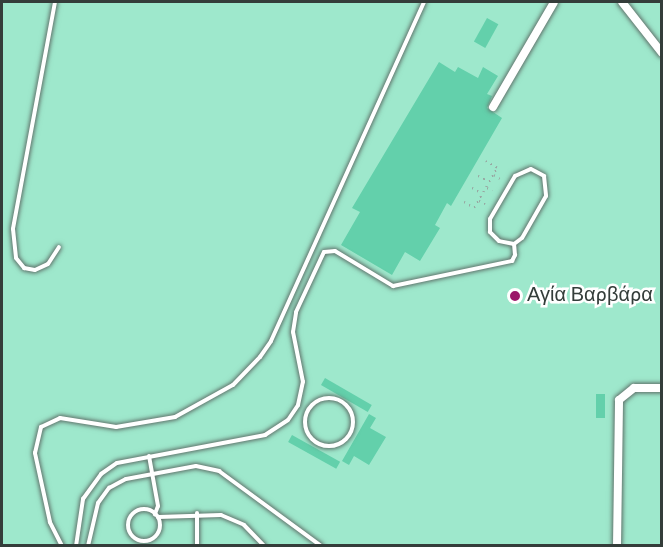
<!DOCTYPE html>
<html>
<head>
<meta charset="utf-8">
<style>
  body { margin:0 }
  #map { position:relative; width:663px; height:547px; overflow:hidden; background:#e2f9f0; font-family:Overpass,sans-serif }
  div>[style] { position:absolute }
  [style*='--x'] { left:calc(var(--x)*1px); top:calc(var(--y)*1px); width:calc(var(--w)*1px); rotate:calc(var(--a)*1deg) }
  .green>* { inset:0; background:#9ee8cc; transform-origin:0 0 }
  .building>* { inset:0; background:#63d0ab; transform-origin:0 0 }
  .path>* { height:1.5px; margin-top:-0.75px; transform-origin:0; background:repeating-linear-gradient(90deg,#97a8a2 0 1.5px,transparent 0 6px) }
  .roads { filter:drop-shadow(0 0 2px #61756d) drop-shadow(0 0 2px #61756d) }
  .service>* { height:4px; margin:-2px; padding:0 2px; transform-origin:2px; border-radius:2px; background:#fff }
  .service>.ring { margin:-2px; padding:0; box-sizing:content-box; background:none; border:4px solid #fff; border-radius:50% }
  .minor>* { height:8px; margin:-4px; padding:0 4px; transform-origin:4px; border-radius:4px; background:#fff }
  .dots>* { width:16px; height:16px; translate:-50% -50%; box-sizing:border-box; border:3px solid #fff; border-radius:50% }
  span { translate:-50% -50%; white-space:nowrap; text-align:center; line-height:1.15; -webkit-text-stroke:5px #fff; paint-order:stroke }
  .poi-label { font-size:20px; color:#343d3a }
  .left { translate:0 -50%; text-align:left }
  .frame { position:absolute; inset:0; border:3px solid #343d3a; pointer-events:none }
</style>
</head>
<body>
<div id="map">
  <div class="green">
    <div style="left:2px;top:2px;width:659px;height:543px"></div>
  </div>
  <div class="building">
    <div style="left:487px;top:18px;width:13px;height:27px;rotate:29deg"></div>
    <div style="clip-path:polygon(439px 62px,455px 72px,458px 67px,478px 78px,483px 67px,498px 76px,487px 94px,492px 96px,487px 108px,502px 118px,451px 206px,447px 203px,435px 225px,440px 228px,420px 261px,405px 252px,392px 275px,341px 245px,360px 212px,352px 208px)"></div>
    <div style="left:325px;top:378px;width:54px;height:8px;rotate:30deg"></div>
    <div style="left:596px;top:394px;width:9px;height:24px"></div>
    <div style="clip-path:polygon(369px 414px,376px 418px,370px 428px,386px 437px,369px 465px,354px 456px,349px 465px,342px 461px)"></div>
    <div style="left:292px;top:435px;width:55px;height:8px;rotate:29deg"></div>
  </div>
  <div class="path">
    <div style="--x:494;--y:175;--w:7;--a:34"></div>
    <div style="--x:478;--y:176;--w:11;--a:27"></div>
    <div style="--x:472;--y:188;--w:10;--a:29"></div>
    <div style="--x:487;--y:188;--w:6;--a:31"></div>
    <div style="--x:479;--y:201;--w:7;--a:27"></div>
    <div style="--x:464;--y:202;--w:12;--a:31"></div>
    <div style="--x:474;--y:208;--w:46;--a:-60.1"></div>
    <div style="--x:497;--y:168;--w:13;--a:-151"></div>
  </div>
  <div class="roads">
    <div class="service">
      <div style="--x:55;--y:2;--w:231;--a:100.5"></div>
      <div style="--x:13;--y:229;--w:29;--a:84"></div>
      <div style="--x:16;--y:258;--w:13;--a:51"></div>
      <div style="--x:24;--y:268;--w:11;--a:10"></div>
      <div style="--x:35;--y:270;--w:14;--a:-25"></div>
      <div style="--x:48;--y:264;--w:20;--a:-57"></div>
      <div style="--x:531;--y:169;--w:15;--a:28"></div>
      <div style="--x:544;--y:176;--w:20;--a:84"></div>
      <div style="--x:546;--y:196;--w:48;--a:119.7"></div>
      <div style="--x:522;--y:238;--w:10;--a:143"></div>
      <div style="--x:514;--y:244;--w:15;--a:-169"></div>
      <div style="--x:499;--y:241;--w:13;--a:-135"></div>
      <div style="--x:490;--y:232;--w:13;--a:-90"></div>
      <div style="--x:490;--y:219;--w:50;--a:-59.8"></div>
      <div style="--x:515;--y:176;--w:17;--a:-24"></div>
      <div class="ring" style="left:305px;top:398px;width:44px;height:44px"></div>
      <div style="--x:149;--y:456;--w:51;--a:79.8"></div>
      <div style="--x:158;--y:506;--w:9;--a:111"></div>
      <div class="ring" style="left:128px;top:509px;width:28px;height:28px"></div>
      <div style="--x:158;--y:517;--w:63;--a:-1.8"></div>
      <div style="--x:221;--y:515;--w:25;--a:23"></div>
      <div style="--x:244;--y:525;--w:29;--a:46"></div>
      <div style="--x:62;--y:546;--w:27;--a:-117"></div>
      <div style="--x:50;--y:522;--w:71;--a:-102.3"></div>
      <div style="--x:35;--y:453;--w:27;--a:-77"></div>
      <div style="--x:41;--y:427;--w:21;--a:-25"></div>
      <div style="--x:60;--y:418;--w:57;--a:9.1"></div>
      <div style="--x:116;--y:427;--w:60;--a:-9.6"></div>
      <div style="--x:175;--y:417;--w:66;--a:-28.9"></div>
      <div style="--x:233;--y:385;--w:39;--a:-46"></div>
      <div style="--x:260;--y:357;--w:19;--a:-55"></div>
      <div style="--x:271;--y:341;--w:372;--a:-65.7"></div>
      <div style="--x:76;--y:546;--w:48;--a:-81.5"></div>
      <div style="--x:83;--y:499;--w:31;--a:-54"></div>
      <div style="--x:101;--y:474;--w:19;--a:-35"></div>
      <div style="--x:117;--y:463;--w:151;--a:-10.7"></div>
      <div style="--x:265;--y:435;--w:27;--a:-33"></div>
      <div style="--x:288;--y:420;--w:18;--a:-56"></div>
      <div style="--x:298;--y:405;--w:24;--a:-78"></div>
      <div style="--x:303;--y:382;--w:51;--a:-101.3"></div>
      <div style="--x:293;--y:332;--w:20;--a:-81"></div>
      <div style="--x:296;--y:312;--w:66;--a:-65"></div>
      <div style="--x:324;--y:252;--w:11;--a:-5"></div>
      <div style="--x:335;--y:251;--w:68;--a:31.1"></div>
      <div style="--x:393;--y:286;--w:122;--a:-11.9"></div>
      <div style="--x:512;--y:261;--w:7;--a:-63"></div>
      <div style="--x:515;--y:255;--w:11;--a:-95"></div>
      <div style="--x:88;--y:546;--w:44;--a:-76.9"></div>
      <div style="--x:98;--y:503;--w:19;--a:-54"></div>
      <div style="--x:109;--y:488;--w:19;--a:-28"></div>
      <div style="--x:126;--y:479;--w:71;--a:-10.5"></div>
      <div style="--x:196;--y:466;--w:24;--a:12"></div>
      <div style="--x:219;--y:471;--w:127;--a:36.3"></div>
      <div style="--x:197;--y:546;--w:33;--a:-90"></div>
    </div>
    <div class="minor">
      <div style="--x:622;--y:2;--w:65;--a:51.9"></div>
      <div style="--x:493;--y:107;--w:121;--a:-59.8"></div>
      <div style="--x:617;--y:546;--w:146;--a:-89.2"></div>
      <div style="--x:619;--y:400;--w:19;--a:-39"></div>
      <div style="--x:634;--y:388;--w:28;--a:0"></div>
    </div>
  </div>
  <div class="dots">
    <div style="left:515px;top:296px;background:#9b1669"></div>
  </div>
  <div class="poi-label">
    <span class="left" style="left:527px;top:296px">Αγία Βαρβάρα</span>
  </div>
  <div class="frame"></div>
</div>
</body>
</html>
